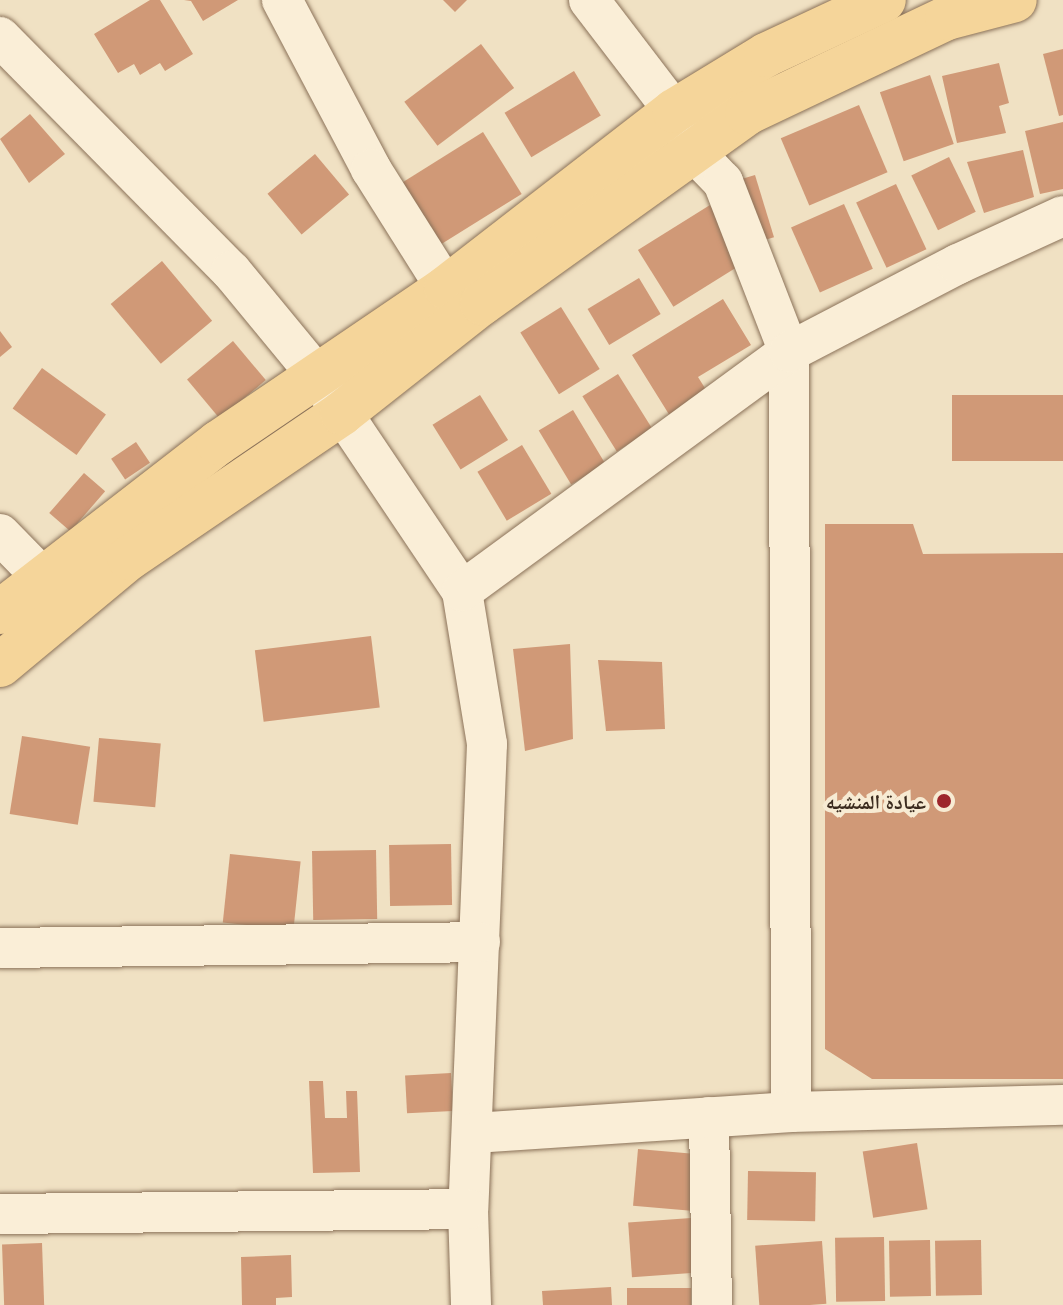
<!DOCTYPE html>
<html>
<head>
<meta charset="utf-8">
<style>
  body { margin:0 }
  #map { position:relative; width:1063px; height:1305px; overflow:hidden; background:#f0e1c3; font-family:"Noto Serif","Noto Naskh Arabic",serif }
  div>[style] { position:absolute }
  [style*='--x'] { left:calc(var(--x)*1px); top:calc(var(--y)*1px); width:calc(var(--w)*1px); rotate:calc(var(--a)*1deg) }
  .building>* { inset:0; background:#d09977; transform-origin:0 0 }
  .roads { filter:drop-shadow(0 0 2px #8b7259) drop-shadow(0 0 2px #8b7259) }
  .minor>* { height:40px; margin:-20px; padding:0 20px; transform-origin:20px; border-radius:20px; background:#faeed7 }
  .major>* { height:44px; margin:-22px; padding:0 22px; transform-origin:22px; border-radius:22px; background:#f5d59a }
  .dots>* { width:22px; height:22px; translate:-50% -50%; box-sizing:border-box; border:4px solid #f7ebd3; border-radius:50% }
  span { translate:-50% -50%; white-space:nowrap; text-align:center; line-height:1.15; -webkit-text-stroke:8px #f7ebd3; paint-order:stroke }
  .poi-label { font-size:20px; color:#3b2b1e; font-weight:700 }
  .right { translate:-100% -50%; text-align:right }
</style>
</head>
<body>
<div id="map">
  <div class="building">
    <div style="clip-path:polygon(150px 0,160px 0,193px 54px,165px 71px,160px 63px,140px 75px,134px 64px,118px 73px,94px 34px)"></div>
    <div style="clip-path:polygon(184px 0,238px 0,203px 21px,191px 1px)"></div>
    <div style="clip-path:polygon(443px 0,467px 0,455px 12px)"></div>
    <div style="left:481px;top:44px;width:55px;height:96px;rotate:53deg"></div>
    <div style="clip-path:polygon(1063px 49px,1063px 115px,1059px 116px,1043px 54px)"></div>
    <div style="clip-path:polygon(999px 63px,1009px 103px,999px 106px,1006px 133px,957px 143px,942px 76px)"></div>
    <div style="left:574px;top:71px;width:52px;height:81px;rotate:59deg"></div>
    <div style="left:930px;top:75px;width:73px;height:53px;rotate:71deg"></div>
    <div style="left:859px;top:105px;width:73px;height:85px;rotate:67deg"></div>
    <div style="clip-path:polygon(30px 114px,65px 154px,29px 183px,0 139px)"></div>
    <div style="clip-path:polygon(1063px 122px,1063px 189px,1040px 194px,1025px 131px)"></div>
    <div style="left:483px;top:132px;width:73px;height:105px;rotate:58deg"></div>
    <div style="clip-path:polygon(1023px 150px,1034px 197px,984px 213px,967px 162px)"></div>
    <div style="left:315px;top:154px;width:53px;height:62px;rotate:50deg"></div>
    <div style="left:949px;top:157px;width:61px;height:42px;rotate:64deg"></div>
    <div style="left:755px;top:175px;width:65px;height:14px;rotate:73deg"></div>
    <div style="left:896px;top:184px;width:72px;height:44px;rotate:65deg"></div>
    <div style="left:844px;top:204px;width:71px;height:58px;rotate:66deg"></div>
    <div style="left:710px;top:205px;width:67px;height:85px;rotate:58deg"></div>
    <div style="left:162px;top:261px;width:78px;height:67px;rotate:50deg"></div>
    <div style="left:639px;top:278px;width:42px;height:60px;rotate:59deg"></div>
    <div style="clip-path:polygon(723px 299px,751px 345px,698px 377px,708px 393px,670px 416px,632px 355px)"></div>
    <div style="left:561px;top:307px;width:73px;height:48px;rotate:58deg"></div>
    <div style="clip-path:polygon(0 331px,12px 347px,0 357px)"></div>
    <div style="left:233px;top:341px;width:51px;height:60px;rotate:50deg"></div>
    <div style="left:42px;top:368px;width:79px;height:50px;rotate:36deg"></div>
    <div style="left:618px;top:374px;width:65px;height:42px;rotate:58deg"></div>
    <div style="left:480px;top:395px;width:53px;height:56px;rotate:58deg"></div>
    <div style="left:1063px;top:395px;width:66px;height:111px;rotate:90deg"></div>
    <div style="left:573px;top:410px;width:63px;height:40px;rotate:59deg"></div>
    <div style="left:136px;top:442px;width:25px;height:30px;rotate:56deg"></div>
    <div style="left:522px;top:445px;width:57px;height:52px;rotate:59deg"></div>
    <div style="left:84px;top:473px;width:28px;height:53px;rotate:41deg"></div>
    <div style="clip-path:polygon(825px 524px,913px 524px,923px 554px,1063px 553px,1063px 1079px,872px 1079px,825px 1049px)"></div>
    <div style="left:371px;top:636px;width:72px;height:117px;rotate:83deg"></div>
    <div style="clip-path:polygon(570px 644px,573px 739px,525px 751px,513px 649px)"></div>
    <div style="clip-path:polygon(598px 660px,662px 662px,665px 729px,606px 731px)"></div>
    <div style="left:22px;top:736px;width:69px;height:79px;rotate:9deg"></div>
    <div style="left:99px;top:738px;width:62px;height:64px;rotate:5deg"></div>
    <div style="left:451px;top:844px;width:61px;height:62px;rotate:89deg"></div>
    <div style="left:376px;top:850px;width:69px;height:64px;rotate:89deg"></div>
    <div style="left:230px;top:854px;width:71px;height:69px;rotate:6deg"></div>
    <div style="left:451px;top:1073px;width:38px;height:46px;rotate:87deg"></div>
    <div style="clip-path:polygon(309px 1081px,323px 1081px,325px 1118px,347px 1118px,346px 1091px,357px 1091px,360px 1172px,313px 1173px)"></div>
    <div style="left:917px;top:1143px;width:67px;height:55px;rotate:81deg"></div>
    <div style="left:638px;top:1149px;width:67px;height:57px;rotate:5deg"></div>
    <div style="left:748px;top:1171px;width:68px;height:49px;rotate:1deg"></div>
    <div style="left:691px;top:1218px;width:55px;height:63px;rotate:86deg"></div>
    <div style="left:884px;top:1237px;width:64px;height:49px;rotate:89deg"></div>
    <div style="left:930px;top:1240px;width:56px;height:41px;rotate:89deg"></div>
    <div style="left:981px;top:1240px;width:55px;height:46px;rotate:89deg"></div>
    <div style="left:822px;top:1241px;width:63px;height:67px;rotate:86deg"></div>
    <div style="left:42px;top:1243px;width:62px;height:40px;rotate:88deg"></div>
    <div style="clip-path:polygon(291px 1255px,292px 1297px,276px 1298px,276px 1305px,242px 1305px,241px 1257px)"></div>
    <div style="clip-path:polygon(611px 1287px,612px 1305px,543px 1305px,542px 1291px)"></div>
    <div style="left:691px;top:1288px;width:17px;height:64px;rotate:90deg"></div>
  </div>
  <div class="roads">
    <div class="minor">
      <div style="--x:282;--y:0;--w:191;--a:62.2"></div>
      <div style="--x:371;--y:169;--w:141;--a:57.8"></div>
      <div style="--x:589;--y:0;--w:140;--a:52.6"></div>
      <div style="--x:674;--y:111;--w:46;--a:64"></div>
      <div style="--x:694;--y:152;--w:42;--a:46"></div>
      <div style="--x:723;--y:182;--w:182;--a:68.8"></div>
      <div style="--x:789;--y:352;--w:760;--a:89.85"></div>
      <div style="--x:0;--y:37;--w:329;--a:45.4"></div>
      <div style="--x:231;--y:271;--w:134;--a:50.5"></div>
      <div style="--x:316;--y:374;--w:262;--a:56.1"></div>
      <div style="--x:462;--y:591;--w:155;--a:80.7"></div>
      <div style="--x:487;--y:744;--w:465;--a:92.3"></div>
      <div style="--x:468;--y:1209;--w:96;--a:88.2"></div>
      <div style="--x:0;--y:534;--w:64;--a:45.6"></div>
      <div style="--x:462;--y:591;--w:405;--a:-36.2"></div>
      <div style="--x:789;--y:352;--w:191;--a:-27.5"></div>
      <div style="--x:958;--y:264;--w:115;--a:-24.6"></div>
      <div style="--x:0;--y:948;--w:480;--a:-0.7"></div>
      <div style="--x:709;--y:1117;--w:188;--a:89.1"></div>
      <div style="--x:474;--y:1133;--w:318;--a:-3.8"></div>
      <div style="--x:791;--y:1112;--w:272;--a:-1.5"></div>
      <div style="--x:0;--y:1214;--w:468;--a:-0.6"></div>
    </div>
    <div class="major">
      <div style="--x:0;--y:612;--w:276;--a:-37.8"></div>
      <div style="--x:218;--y:443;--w:276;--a:-34.2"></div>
      <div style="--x:446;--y:288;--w:289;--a:-37.8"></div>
      <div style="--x:674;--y:111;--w:108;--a:-31.3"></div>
      <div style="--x:766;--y:55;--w:130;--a:-25"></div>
      <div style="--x:0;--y:665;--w:168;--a:-39.7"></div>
      <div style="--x:129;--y:558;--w:258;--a:-34.2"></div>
      <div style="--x:342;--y:413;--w:178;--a:-38.2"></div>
      <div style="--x:482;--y:303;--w:326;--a:-35.6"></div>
      <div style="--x:747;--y:113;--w:221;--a:-25.4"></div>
      <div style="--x:947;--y:18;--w:70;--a:-14.8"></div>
    </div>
  </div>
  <div class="dots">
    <div style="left:944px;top:801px;background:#9d262b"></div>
  </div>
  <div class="poi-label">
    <span class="right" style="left:926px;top:801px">عيادة المنشيه</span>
  </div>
</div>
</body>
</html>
